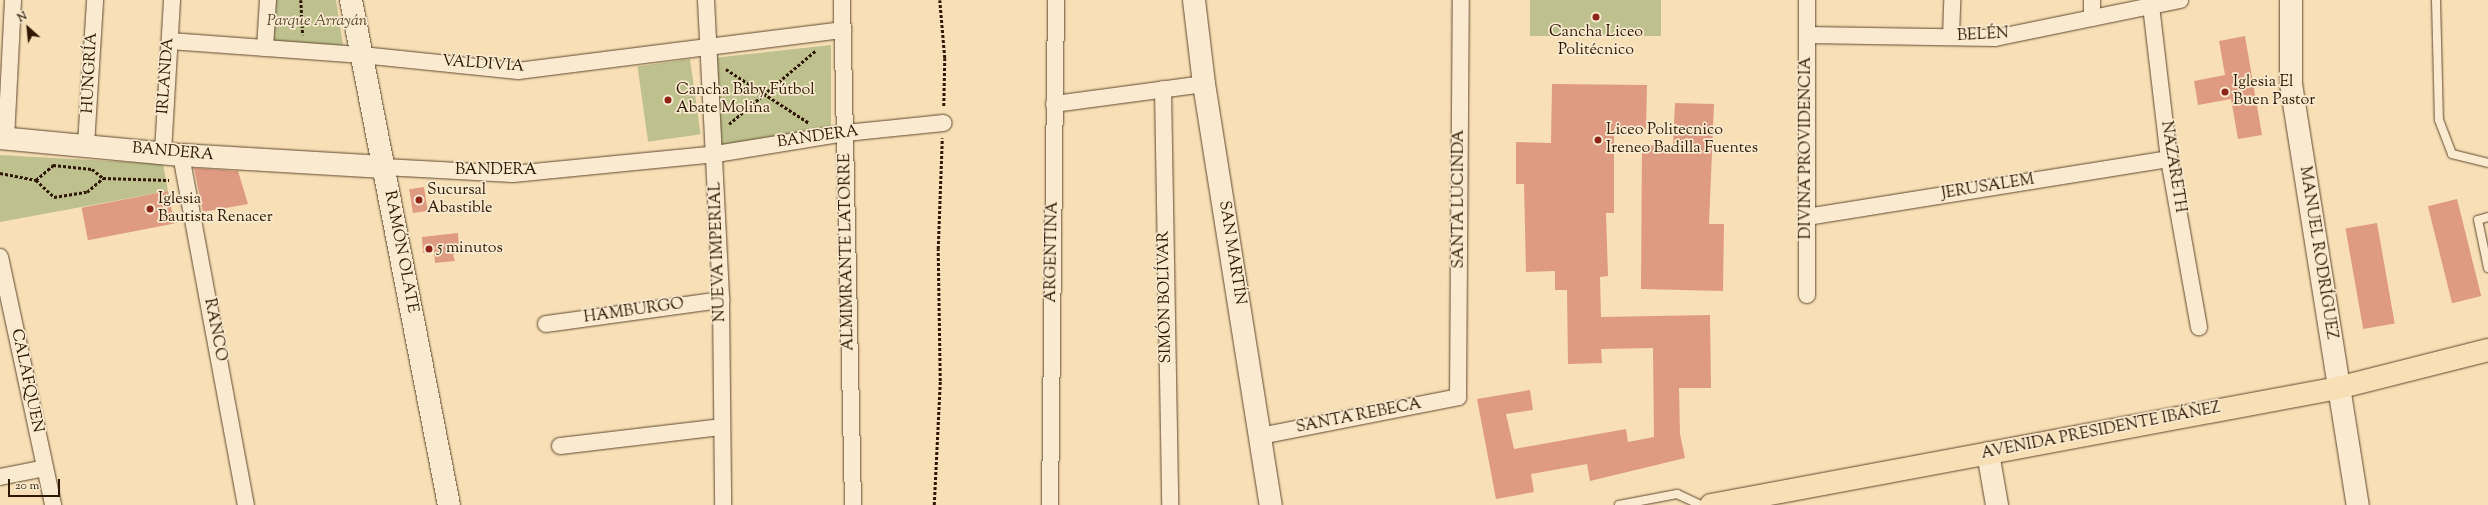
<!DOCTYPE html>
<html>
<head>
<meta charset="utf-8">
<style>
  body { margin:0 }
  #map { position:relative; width:2488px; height:505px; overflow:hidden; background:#f8dfb6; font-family:"Sorts Mill Goudy",serif }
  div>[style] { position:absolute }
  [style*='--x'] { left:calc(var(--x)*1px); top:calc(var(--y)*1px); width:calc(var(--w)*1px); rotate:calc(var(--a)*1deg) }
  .green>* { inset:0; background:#bec18d; transform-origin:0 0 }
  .building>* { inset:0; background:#de9b82; transform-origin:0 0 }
  .path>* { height:2.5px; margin-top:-1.25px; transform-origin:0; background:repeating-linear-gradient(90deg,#2f1701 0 3px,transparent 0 5px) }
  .roads { filter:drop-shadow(0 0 1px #61492e) drop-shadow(0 0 1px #61492e) }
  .lane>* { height:8px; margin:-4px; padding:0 4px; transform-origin:4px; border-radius:4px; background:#faead0 }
  .street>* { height:16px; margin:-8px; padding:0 8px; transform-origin:8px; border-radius:8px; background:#faead0 }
  .secondary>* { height:22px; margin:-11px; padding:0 11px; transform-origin:11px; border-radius:11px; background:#faead0 }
  .primary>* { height:22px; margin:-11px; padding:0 11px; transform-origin:11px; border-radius:11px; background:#f8dfb6 }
  .dots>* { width:11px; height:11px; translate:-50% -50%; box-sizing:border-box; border:2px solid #faead0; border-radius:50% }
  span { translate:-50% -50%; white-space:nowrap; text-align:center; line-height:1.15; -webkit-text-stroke:3.5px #faead0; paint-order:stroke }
  .park-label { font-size:16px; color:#5a4a2b; font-style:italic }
  .poi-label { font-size:16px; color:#2f1701 }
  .left { translate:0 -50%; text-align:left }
  .street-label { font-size:16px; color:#2f1701 }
  .north { position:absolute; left:8px; top:8px; width:40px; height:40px; -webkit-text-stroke:3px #faead0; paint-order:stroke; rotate:333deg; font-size:11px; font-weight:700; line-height:16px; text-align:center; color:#2f1701 }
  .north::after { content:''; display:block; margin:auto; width:14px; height:18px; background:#2f1701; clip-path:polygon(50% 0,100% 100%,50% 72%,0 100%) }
  .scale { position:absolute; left:8px; top:479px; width:52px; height:18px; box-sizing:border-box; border:2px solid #2f1701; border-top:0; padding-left:5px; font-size:12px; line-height:14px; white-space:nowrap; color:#2f1701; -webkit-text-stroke:3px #faead0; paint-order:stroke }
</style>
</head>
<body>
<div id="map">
  <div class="green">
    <div style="clip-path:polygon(270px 0,336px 0,343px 45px,268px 43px)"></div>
    <div style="left:1530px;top:0;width:131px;height:36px"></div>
    <div style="clip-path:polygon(831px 45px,831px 132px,717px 149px,713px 58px)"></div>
    <div style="left:690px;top:59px;width:76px;height:53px;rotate:82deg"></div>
    <div style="clip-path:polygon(0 155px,163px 164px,168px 191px,0 222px)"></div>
  </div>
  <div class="building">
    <div style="clip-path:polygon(2245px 36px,2262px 135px,2238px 139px,2231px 99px,2198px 105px,2194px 81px,2225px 75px,2219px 41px)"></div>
    <div style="clip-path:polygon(1552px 84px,1647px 85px,1646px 129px,1614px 129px,1614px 213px,1606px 213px,1608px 276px,1600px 277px,1601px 317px,1710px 315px,1711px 388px,1679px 388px,1680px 434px,1685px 458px,1590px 481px,1587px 464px,1531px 474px,1534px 492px,1496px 499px,1477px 399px,1530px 390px,1533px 410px,1506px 414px,1514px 449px,1626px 429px,1628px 442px,1654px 437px,1653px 348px,1601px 349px,1602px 363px,1568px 364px,1567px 290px,1555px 290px,1555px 271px,1526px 272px,1524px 184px,1516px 184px,1516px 142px,1551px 143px)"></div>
    <div style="clip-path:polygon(1675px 103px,1714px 104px,1709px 224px,1724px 224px,1723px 291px,1641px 289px,1642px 145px,1673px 146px)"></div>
    <div style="clip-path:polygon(194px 168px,238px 171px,248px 204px,203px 212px)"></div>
    <div style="left:424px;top:187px;width:24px;height:15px;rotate:81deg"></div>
    <div style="left:168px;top:191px;width:33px;height:88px;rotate:79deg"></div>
    <div style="left:2457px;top:199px;width:100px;height:30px;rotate:76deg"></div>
    <div style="left:2377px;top:223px;width:102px;height:32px;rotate:80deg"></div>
    <div style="clip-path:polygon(458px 233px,459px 251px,453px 255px,455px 261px,435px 263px,434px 251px,423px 253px,422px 237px)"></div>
  </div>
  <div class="path">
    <div style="--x:301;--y:0;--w:35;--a:87"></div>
    <div style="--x:940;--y:0;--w:58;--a:85.1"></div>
    <div style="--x:945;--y:58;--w:49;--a:91.2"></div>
    <div style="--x:726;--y:69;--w:99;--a:33"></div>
    <div style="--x:729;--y:124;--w:113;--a:-40.3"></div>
    <div style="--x:0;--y:173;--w:37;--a:11"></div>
    <div style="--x:36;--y:180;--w:25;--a:43"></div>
    <div style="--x:54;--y:197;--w:33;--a:-9"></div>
    <div style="--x:87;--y:192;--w:21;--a:-41"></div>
    <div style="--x:103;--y:178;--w:66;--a:1.7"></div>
    <div style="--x:36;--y:180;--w:23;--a:-41"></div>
    <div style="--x:53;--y:165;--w:39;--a:6"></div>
    <div style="--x:92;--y:169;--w:14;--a:39"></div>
    <div style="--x:934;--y:505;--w:124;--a:-87.2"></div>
    <div style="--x:940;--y:381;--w:132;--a:-90.9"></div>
    <div style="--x:938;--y:249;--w:111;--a:-87.9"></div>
  </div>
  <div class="roads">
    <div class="lane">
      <div style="--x:2436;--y:0;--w:120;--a:88.6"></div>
      <div style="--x:2439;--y:120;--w:36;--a:69"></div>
      <div style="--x:2452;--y:154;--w:37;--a:14"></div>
      <div style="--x:2488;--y:217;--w:10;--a:163"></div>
      <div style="--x:2478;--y:220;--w:49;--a:78.2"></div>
      <div style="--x:1619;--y:505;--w:59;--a:-10.7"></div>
      <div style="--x:1677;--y:494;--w:26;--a:25"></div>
    </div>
    <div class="street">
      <div style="--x:706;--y:0;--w:300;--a:87.1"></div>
      <div style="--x:721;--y:300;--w:205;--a:89.4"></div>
      <div style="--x:842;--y:0;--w:505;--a:88.75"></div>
      <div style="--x:2151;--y:6;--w:154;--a:83.3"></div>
      <div style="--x:2169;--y:159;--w:171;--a:79.9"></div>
      <div style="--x:2092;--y:18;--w:18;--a:-90"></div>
      <div style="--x:1807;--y:35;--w:188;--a:0.9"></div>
      <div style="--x:1995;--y:38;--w:189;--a:-11.6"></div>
      <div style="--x:1951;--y:37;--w:37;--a:-88"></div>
      <div style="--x:170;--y:41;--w:193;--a:4.2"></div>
      <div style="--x:362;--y:55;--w:157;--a:5.9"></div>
      <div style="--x:518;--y:71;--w:328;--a:-7.2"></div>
      <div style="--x:265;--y:48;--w:48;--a:-86.4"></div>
      <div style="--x:1163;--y:89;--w:416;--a:89"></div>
      <div style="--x:1054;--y:104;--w:151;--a:-7.6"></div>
      <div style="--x:6;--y:139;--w:139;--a:-87.1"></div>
      <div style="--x:86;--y:145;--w:145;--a:-86.4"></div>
      <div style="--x:163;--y:152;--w:152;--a:-86.6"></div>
      <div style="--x:181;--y:155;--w:356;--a:79.5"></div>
      <div style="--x:384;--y:167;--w:129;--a:3.1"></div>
      <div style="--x:513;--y:174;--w:204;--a:-5.6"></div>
      <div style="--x:716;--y:154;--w:132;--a:-9.2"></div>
      <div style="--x:846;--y:133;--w:98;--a:-5.9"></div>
      <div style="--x:1807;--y:217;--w:367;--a:-9.1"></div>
      <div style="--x:0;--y:257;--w:254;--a:77.9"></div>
      <div style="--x:1807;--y:295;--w:295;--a:-90"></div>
      <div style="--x:546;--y:324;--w:177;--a:-7.8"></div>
      <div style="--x:1260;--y:436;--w:202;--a:-11.1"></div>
      <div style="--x:1458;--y:397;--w:397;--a:-89.6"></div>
      <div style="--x:560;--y:446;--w:162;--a:-6.7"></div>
      <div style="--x:0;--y:477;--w:46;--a:-11.3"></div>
      <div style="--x:1050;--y:505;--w:505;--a:-89.32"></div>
    </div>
    <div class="secondary">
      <div style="--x:351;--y:0;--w:514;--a:79.02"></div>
      <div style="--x:1194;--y:0;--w:85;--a:83.2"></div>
      <div style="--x:1204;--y:84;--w:426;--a:81"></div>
      <div style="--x:2291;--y:0;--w:84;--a:90"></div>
      <div style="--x:2291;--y:84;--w:426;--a:81"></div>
      <div style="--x:0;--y:138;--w:182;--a:5.4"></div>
      <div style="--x:181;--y:155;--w:203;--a:3.4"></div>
      <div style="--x:1988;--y:453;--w:53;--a:80.2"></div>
    </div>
    <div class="primary">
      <div style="--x:1711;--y:505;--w:638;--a:-10.57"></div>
      <div style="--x:2338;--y:388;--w:155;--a:-14.2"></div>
    </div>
  </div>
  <div class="dots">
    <div style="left:1596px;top:17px;background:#8f2418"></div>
    <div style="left:2225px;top:92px;background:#8f2418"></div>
    <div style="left:668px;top:100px;background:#8f2418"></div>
    <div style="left:1598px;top:140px;background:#8f2418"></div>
    <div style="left:419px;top:200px;background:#8f2418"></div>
    <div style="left:150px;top:209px;background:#8f2418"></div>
    <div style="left:429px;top:249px;background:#8f2418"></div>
  </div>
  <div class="park-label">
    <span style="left:317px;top:22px">Parque Arrayán</span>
  </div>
  <div class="poi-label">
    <span style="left:1596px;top:42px">Cancha Liceo<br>Politécnico</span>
    <span class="left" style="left:2233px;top:92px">Iglesia El<br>Buen Pastor</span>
    <span class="left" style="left:676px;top:100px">Cancha Baby Fútbol<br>Abate Molina</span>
    <span class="left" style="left:1606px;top:140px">Liceo Politecnico<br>Ireneo Badilla Fuentes</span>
    <span class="left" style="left:427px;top:200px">Sucursal<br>Abastible</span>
    <span class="left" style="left:158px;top:209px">Iglesia<br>Bautista Renacer</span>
    <span class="left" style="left:437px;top:249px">5 minutos</span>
  </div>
  <div class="street-label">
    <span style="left:1983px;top:36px;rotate:-3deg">BELÉN</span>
    <span style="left:483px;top:65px;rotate:4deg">VALDIVIA</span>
    <span style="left:91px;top:73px;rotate:-87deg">HUNGRÍA</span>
    <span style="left:167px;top:76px;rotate:-86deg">IRLANDA</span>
    <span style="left:818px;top:138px;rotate:-8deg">BANDERA</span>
    <span style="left:1807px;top:148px;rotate:-90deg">DIVINA PROVIDENCIA</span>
    <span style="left:173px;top:153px;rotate:5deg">BANDERA</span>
    <span style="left:2172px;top:167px;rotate:81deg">NAZARETH</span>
    <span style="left:496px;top:171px">BANDERA</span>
    <span style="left:1988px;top:188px;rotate:-9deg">JERUSALEM</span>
    <span style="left:1460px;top:199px;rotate:-90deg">SANTA LUCINDA</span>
    <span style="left:400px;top:252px;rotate:79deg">RAMÓN OLATE</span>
    <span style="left:719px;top:252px;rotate:-92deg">NUEVA IMPERIAL</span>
    <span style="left:848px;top:252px;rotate:-91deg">ALMIMRANTE LATORRE</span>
    <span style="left:1053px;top:252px;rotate:-89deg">ARGENTINA</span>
    <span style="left:1231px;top:253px;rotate:81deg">SAN MARTÍN</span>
    <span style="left:2317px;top:253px;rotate:81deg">MANUEL RODRÍGUEZ</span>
    <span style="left:1166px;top:297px;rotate:-91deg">SIMÓN BOLÍVAR</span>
    <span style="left:634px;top:312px;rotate:-8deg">HAMBURGO</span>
    <span style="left:214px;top:330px;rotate:79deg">RANCO</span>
    <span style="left:26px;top:381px;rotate:78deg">CALAFQUEN</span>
    <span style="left:1359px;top:417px;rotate:-11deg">SANTA REBECA</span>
    <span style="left:2101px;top:432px;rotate:-11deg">AVENIDA PRESIDENTE IBÁÑEZ</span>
  </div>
  <div class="north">N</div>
  <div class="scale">20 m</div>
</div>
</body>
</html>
